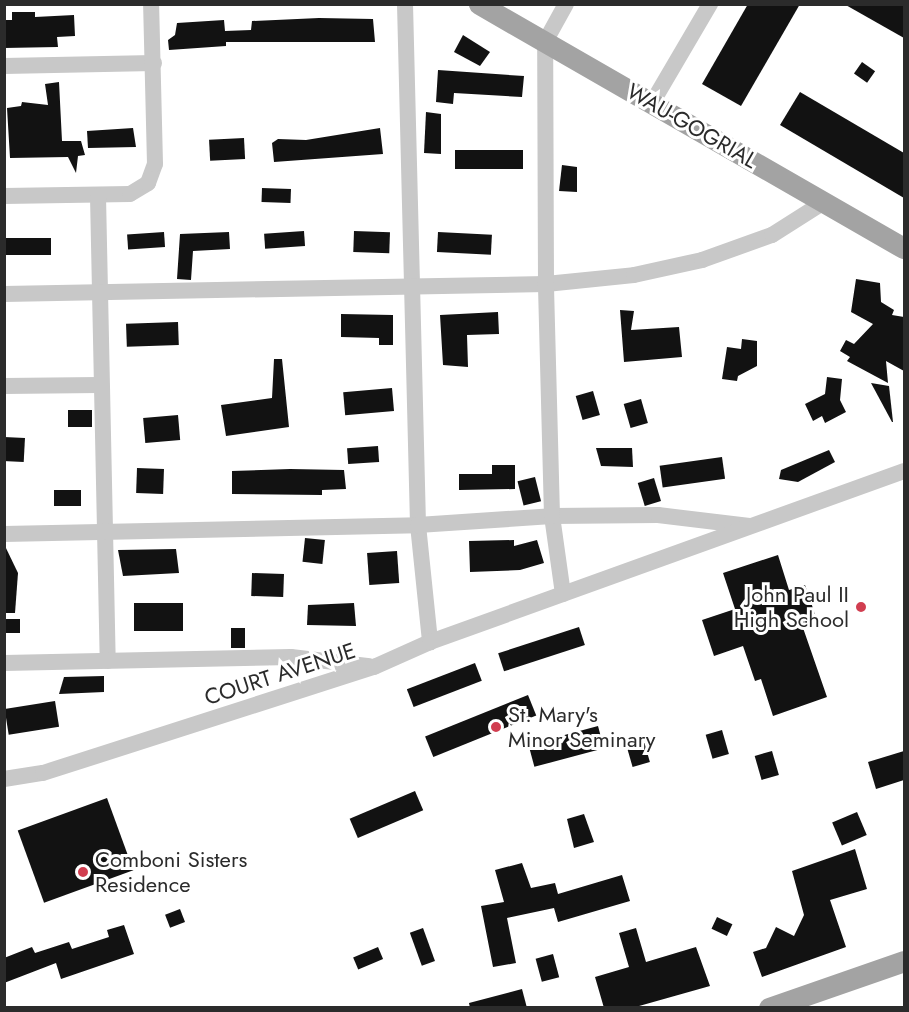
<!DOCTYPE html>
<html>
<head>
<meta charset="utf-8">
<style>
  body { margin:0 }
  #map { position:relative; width:909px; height:1012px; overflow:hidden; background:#fff; font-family:Jost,sans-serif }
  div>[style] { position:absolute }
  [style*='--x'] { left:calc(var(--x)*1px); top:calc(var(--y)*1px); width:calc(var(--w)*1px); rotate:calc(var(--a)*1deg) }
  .building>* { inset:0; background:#121212; transform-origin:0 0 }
  .minor>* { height:16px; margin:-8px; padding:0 8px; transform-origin:8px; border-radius:8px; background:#c8c8c8 }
  .major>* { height:21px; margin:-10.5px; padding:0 10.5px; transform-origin:10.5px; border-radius:10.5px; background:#a3a3a3 }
  .dots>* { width:16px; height:16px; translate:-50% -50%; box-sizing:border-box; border:3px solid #fff; border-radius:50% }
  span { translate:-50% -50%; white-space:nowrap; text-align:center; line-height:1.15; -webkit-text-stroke:6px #fff; paint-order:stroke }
  .street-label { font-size:22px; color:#2b2b2b }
  .poi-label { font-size:22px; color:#2b2b2b }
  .right { translate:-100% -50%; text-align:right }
  .left { translate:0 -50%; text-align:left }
  .frame { position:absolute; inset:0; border:6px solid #2b2b2b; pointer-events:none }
</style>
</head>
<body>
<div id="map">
  <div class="building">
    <div style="clip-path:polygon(748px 4px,800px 4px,741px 106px,702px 84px)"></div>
    <div style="clip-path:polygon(844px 4px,904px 4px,904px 38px)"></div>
    <div style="clip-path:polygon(12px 12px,35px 12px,35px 17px,74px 15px,75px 36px,57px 37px,58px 47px,4px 48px,4px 20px,12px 20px)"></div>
    <div style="clip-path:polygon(319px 18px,373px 19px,375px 42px,226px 42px,226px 46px,169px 50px,168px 40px,175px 35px,177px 23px,224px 20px,225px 31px,251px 30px,252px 21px)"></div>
    <div style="clip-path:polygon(463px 35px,490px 52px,480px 66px,454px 52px)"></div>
    <div style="left:862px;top:62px;width:16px;height:14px;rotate:35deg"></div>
    <div style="clip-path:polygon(438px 70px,524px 76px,522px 97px,454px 93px,453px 104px,436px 102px)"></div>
    <div style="clip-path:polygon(59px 82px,62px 141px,81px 141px,85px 155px,78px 156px,76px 173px,68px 157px,10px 158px,7px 108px,21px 106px,22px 102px,48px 105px,45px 84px)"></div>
    <div style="clip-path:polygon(800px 92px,904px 153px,904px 198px,780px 125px)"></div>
    <div style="clip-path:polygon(426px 112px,441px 114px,441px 154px,424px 153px)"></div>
    <div style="clip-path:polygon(133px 128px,136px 147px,88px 148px,87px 131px)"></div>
    <div style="clip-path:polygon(380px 128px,383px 154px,274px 162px,272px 143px,278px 139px,306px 140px)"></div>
    <div style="left:244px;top:138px;width:21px;height:35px;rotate:87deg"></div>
    <div style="left:523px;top:150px;width:19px;height:68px;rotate:90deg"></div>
    <div style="clip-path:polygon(562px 165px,577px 167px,577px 192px,559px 191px)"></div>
    <div style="left:262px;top:188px;width:29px;height:14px;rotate:2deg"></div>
    <div style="left:304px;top:231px;width:15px;height:40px;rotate:86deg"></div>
    <div style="left:354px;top:231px;width:36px;height:21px;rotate:2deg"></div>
    <div style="left:164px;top:232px;width:15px;height:37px;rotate:86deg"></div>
    <div style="clip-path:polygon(229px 232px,230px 249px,193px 251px,191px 280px,177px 279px,180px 234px)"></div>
    <div style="left:438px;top:232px;width:54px;height:20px;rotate:3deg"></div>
    <div style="left:4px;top:238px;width:47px;height:17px"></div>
    <div style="clip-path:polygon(856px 279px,880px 283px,881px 302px,894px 310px,892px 315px,904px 317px,904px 371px,886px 361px,888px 383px,847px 361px,850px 357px,840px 351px,846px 340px,854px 344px,873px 324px,851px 312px)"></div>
    <div style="clip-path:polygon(620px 310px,634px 311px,631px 330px,679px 327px,682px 357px,624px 362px)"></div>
    <div style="clip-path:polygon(498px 312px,499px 334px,467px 335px,468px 367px,443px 365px,440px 315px)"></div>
    <div style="clip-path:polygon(341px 314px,393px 315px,393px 345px,379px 345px,379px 338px,341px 337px)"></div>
    <div style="left:178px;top:322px;width:23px;height:52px;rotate:88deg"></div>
    <div style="clip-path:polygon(742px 339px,757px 341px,757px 366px,738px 376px,737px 381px,722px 379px,727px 347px,741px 349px)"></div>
    <div style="clip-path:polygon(274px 359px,282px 359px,289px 427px,226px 436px,221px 405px,272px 398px)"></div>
    <div style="clip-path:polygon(827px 377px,842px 379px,840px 400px,846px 412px,825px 423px,822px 416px,813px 421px,805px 404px,825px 394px)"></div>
    <div style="clip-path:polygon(871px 383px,889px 386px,893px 422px,892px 422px)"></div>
    <div style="left:392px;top:388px;width:23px;height:49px;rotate:85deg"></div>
    <div style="left:593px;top:391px;width:25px;height:18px;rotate:74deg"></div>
    <div style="left:641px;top:399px;width:25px;height:18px;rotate:74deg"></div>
    <div style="left:68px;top:410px;width:24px;height:17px"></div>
    <div style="left:178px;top:415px;width:25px;height:35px;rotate:85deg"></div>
    <div style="left:4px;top:437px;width:21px;height:24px;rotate:3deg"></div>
    <div style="left:378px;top:446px;width:16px;height:31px;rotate:86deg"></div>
    <div style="clip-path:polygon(596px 448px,632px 448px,633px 467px,601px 466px)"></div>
    <div style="clip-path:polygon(829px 450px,835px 462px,798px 482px,779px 479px,781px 470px)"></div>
    <div style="left:722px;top:457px;width:22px;height:63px;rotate:82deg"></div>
    <div style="clip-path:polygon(492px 465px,515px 465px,515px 489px,459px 490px,459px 474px,492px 474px)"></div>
    <div style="left:137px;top:468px;width:27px;height:25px;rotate:2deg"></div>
    <div style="clip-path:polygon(290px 469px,344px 470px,346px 489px,322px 490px,322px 495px,232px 494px,232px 471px)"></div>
    <div style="left:535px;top:477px;width:25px;height:18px;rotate:76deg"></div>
    <div style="left:654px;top:478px;width:24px;height:17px;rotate:73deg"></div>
    <div style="left:81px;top:490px;width:16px;height:27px;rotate:90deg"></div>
    <div style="left:305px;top:538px;width:20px;height:24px;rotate:6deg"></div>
    <div style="clip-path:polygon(514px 540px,514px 546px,537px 540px,544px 563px,520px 570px,470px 572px,469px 541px)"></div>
    <div style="clip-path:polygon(4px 544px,18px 573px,15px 613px,4px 613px)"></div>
    <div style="clip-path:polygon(176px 549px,179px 573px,123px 576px,118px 550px)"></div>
    <div style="left:397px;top:551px;width:32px;height:30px;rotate:86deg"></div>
    <div style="clip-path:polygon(778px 555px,789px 590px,805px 585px,817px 620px,802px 625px,827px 697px,773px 716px,761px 679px,755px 681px,743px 646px,714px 656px,702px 620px,735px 609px,723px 573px)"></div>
    <div style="left:252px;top:573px;width:32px;height:23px;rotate:2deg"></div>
    <div style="left:134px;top:603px;width:49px;height:28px"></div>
    <div style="clip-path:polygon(354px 603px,356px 626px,307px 625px,308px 605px)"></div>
    <div style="left:4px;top:619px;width:16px;height:14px"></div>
    <div style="left:579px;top:627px;width:19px;height:85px;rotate:72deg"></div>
    <div style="left:231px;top:628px;width:14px;height:20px"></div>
    <div style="left:475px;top:663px;width:19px;height:73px;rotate:69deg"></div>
    <div style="clip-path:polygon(104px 676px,104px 692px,59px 694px,64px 677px)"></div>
    <div style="left:528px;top:695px;width:22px;height:111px;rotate:68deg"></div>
    <div style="left:55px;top:701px;width:26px;height:51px;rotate:81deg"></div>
    <div style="left:598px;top:726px;width:23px;height:72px;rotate:75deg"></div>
    <div style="left:722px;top:730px;width:25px;height:17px;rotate:74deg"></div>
    <div style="left:643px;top:738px;width:25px;height:18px;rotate:74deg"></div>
    <div style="left:772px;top:751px;width:25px;height:18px;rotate:74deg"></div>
    <div style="clip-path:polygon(904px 751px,904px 780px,876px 789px,868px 762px)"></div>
    <div style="left:415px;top:791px;width:21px;height:71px;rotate:67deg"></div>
    <div style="left:107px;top:798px;width:77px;height:95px;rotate:70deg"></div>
    <div style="left:857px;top:812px;width:25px;height:27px;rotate:67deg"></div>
    <div style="clip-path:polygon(584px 814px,594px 842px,574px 848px,567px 819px)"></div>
    <div style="clip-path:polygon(855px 849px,867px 889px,830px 900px,846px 947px,762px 977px,753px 952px,766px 948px,776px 927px,794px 936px,804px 915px,792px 871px)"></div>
    <div style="clip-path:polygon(522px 863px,531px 888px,555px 883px,558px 894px,622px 875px,630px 901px,558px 922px,554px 908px,507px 918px,516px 963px,493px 967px,481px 906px,504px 902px,495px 870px)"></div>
    <div style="left:180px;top:909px;width:14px;height:16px;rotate:69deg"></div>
    <div style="left:717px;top:917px;width:17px;height:13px;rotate:25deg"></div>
    <div style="clip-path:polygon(124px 925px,134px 954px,61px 979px,56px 963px,4px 983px,4px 958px,32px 947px,35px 953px,69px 942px,72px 949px,109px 937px,107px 930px)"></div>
    <div style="left:423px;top:928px;width:35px;height:14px;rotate:70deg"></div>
    <div style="clip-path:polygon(636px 928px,646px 962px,696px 947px,710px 986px,632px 1008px,604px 1008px,595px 977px,629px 967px,619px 933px)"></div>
    <div style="left:378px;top:947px;width:13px;height:27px;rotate:67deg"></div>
    <div style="left:553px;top:954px;width:24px;height:18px;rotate:75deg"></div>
    <div style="clip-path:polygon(522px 989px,527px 1008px,470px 1008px,469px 1003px)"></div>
  </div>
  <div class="minor">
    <div style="--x:405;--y:4;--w:521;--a:88.57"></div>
    <div style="--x:418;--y:525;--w:118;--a:84.1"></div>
    <div style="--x:4;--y:66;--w:150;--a:-1.1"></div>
    <div style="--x:652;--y:103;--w:115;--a:-59.6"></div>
    <div style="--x:4;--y:196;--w:126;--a:-0.9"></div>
    <div style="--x:130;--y:194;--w:21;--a:-31"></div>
    <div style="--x:148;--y:183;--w:20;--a:-70"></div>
    <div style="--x:155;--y:164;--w:160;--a:-91.4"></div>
    <div style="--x:98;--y:196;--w:465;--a:88.8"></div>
    <div style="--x:4;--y:294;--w:542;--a:-1.06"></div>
    <div style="--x:546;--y:284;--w:88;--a:-5.8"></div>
    <div style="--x:634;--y:275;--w:70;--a:-12.4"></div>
    <div style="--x:702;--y:260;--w:74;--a:-19.7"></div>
    <div style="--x:772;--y:235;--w:62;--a:-32.4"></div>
    <div style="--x:4;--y:386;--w:95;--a:-0.6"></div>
    <div style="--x:4;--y:534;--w:414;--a:-1.2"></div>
    <div style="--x:418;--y:525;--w:134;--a:-3.8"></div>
    <div style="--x:552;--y:516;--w:106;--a:-0.5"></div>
    <div style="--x:658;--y:515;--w:92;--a:6.9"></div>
    <div style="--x:563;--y:594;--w:79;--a:-98"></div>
    <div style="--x:552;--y:516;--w:232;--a:-91.5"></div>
    <div style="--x:546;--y:284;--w:242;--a:-90.2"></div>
    <div style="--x:545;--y:42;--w:43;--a:-61.1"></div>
    <div style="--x:4;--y:663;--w:287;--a:-1.2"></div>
    <div style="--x:291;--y:657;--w:79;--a:6.6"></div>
    <div style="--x:4;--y:779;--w:39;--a:-9"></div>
    <div style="--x:43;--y:773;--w:348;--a:-17.8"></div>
    <div style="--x:374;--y:667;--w:61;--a:-24.1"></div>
    <div style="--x:430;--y:642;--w:504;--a:-19.84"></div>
  </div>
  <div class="major">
    <div style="--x:479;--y:4;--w:490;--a:29.9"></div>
    <div style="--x:769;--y:1008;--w:143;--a:-19.2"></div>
  </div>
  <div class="dots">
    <div style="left:861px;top:607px;background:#d13e50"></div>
    <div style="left:496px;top:727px;background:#d13e50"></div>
    <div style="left:83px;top:872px;background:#d13e50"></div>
  </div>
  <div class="street-label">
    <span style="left:692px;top:126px;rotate:30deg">WAU-GOGRIAL</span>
    <span style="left:280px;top:674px;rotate:-18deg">COURT AVENUE</span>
  </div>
  <div class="poi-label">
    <span class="right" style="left:849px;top:607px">John Paul II<br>High School</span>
    <span class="left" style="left:508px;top:727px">St. Mary's<br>Minor Seminary</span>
    <span class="left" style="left:95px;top:872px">Comboni Sisters<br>Residence</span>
  </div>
  <div class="frame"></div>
</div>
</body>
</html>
